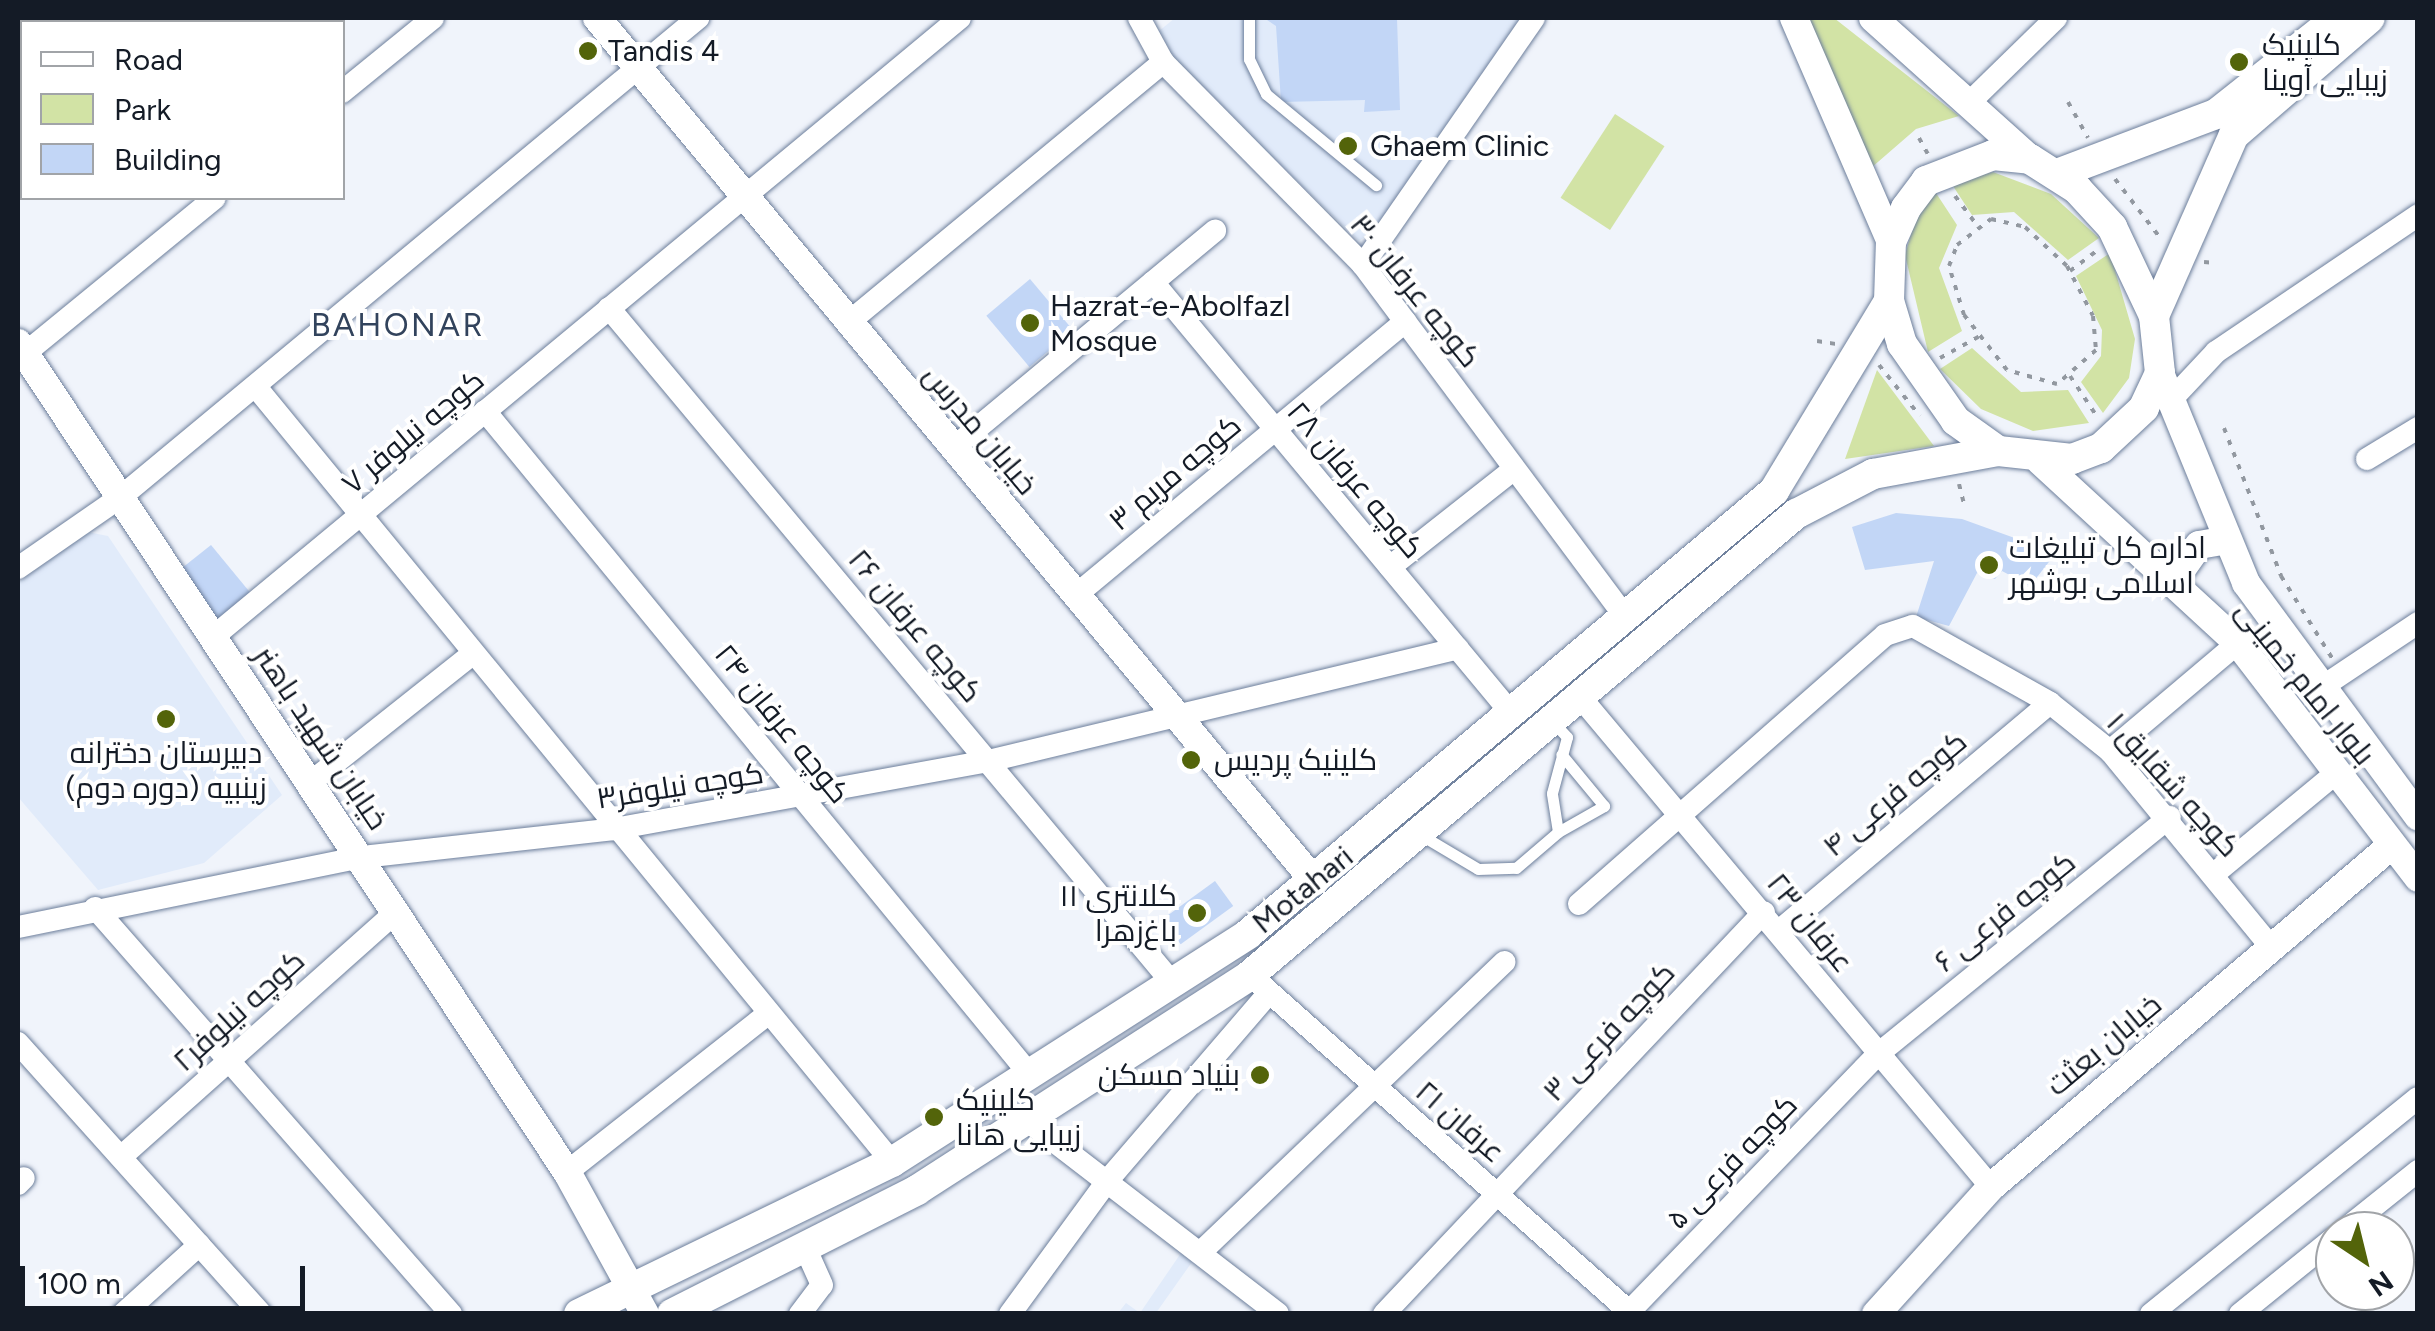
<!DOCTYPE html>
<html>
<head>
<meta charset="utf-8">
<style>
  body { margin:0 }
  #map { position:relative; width:2435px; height:1331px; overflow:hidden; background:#f0f4fb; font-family:Figtree,Cairo,sans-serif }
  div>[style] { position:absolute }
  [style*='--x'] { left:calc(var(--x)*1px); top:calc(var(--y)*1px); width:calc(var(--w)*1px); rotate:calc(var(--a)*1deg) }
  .built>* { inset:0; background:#e1ebfa }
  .green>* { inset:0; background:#d2e3a5; transform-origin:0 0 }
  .building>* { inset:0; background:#c2d6f6; transform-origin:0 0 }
  .path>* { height:4px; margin-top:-2px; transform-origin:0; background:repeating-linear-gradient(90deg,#9298a0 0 5px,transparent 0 13px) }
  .roads { filter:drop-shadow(0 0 2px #6c7e9b) drop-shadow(0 0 2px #6c7e9b) }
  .service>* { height:11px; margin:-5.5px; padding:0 5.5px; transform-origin:5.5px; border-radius:5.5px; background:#fff }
  .minor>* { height:22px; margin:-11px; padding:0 11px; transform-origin:11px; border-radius:11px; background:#fff }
  .tertiary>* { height:28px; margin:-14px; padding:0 14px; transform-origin:14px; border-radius:14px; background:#fff }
  .secondary>* { height:30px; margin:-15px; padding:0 15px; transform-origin:15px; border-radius:15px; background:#fff }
  .dots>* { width:28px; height:28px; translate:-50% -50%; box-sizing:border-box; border:5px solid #fff; border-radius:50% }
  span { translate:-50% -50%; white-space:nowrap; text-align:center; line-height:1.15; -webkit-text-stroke:8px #fff; paint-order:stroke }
  .poi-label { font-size:30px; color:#141b26 }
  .left { translate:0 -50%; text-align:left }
  .right { translate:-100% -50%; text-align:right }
  .street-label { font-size:30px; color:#141b26 }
  .neighbourhood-label { font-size:32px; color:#32435c; letter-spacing:2.5px }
  .frame { position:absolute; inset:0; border:20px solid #141b26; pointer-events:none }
  .legend { position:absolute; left:20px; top:20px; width:325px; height:180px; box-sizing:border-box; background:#fff; border:2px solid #a1a4a8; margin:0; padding:12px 18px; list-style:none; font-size:30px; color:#141b26 }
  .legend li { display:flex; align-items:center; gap:20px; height:50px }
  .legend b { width:50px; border:2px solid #a1a4a8 }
  .north { position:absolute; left:2315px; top:1211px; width:100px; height:100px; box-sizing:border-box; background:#fff; border:2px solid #a1a4a8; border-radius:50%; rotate:145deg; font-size:28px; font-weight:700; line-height:40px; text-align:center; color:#141b26 }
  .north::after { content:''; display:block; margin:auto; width:35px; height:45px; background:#53640a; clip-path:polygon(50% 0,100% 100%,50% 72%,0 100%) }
  .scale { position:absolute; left:20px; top:1266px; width:285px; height:45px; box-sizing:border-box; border:5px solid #141b26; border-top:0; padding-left:12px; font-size:30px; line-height:35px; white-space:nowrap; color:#141b26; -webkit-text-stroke:8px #fff; paint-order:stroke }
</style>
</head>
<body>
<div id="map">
  <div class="built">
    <div style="clip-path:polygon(1175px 18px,1523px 18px,1379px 227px,1359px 241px,1178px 65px,1159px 31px)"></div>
    <div style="clip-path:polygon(88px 532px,108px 536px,282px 795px,204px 863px,98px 890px,18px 797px,18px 583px)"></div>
    <div style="clip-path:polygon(1181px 1253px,1192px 1262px,1156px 1313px,1118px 1313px,1126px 1303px,1140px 1313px)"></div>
  </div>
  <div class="green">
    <div style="clip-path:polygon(1808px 18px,1834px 18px,1959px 116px,1916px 129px,1871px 168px)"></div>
    <div style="left:1615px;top:114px;width:59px;height:100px;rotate:33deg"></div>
    <div style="clip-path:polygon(1993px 172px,2051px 194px,2099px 238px,2068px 260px,2014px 212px,1972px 215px,1951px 183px)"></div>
    <div style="clip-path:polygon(1936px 193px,1957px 225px,1939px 268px,1962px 331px,1928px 352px,1905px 255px,1916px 217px)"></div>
    <div style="clip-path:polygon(2110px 253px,2135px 339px,2129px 378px,2103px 413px,2081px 382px,2101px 356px,2102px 330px,2076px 276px)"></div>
    <div style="clip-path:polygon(1972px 348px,2021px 392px,2068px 390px,2089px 423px,2033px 431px,1981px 409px,1940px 369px)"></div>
    <div style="clip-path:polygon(1877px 370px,1934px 446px,1845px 459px)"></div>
  </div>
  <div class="building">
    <div style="clip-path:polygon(1264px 18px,1397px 18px,1400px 110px,1364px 112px,1365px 100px,1281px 102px,1276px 26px)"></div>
    <div style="left:1030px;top:279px;width:67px;height:57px;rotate:50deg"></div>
    <div style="clip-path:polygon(1896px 513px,1962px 519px,2056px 553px,2030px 586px,2002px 571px,1995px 579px,1977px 573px,1949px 626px,1916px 617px,1934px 561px,1865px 570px,1852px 527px)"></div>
    <div style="clip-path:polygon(211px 545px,253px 596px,218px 627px,182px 568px)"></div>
    <div style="left:1215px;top:881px;width:31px;height:65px;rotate:54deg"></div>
  </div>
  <div class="path">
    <div style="--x:2068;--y:102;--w:41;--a:60.9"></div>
    <div style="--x:1919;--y:138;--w:18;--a:61"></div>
    <div style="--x:2115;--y:179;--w:76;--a:52.5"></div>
    <div style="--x:1955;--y:196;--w:40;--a:53"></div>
    <div style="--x:1991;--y:219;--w:35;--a:13"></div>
    <div style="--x:2025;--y:227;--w:57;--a:42.9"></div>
    <div style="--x:2067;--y:266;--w:56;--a:62.5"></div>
    <div style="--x:2093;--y:316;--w:34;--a:85"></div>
    <div style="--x:2096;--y:350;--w:52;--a:138.9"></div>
    <div style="--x:2057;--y:384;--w:52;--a:-164.4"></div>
    <div style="--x:2007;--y:370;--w:70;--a:-128"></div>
    <div style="--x:1964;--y:315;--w:51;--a:-107"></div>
    <div style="--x:1949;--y:266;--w:22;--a:-69"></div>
    <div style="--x:1957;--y:245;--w:43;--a:-37.4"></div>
    <div style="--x:2204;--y:262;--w:12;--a:5"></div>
    <div style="--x:2070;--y:271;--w:35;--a:-37"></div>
    <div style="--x:1817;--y:341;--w:20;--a:9"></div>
    <div style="--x:1940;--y:358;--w:46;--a:-28.8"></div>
    <div style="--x:1879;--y:365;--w:65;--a:51.2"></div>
    <div style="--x:2070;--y:376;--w:50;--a:56.3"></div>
    <div style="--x:2224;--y:428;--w:159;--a:68.9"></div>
    <div style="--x:2281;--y:576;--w:97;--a:58.1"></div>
    <div style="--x:1959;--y:484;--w:25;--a:76"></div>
  </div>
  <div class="roads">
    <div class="service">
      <div style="--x:1249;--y:18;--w:41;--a:90"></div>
      <div style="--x:1249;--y:59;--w:39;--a:64"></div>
      <div style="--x:1266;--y:94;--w:143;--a:39.6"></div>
      <div style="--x:1558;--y:832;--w:53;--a:-29.5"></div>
      <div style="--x:1604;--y:806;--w:67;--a:-129.6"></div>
      <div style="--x:1421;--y:835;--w:66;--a:30.8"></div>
      <div style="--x:1478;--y:869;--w:38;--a:-2"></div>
      <div style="--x:1516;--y:868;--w:55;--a:-40.6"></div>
      <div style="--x:1558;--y:832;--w:39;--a:-99"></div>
      <div style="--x:1552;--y:793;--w:58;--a:-75"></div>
      <div style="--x:1567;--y:737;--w:21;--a:-133"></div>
    </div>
    <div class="minor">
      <div style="--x:1139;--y:18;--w:50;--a:61.4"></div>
      <div style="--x:1163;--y:62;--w:285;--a:45.4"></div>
      <div style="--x:1363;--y:265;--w:440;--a:53.3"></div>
      <div style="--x:157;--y:22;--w:7;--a:-34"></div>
      <div style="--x:342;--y:92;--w:117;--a:-39.1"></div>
      <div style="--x:1968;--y:104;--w:123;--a:-44.3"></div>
      <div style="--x:18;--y:138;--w:6;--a:-45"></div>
      <div style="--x:1363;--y:265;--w:300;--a:-55.3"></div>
      <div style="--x:1153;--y:282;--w:562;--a:50.27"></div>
      <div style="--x:609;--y:308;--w:882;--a:50.15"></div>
      <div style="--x:849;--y:322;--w:408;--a:-39.6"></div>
      <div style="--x:18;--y:359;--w:254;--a:-39.3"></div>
      <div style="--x:256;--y:387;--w:1003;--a:50.63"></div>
      <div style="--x:2170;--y:401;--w:67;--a:-46.8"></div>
      <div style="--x:2216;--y:352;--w:244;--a:-34.1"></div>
      <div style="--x:485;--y:411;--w:860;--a:50.61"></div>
      <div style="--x:952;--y:449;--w:342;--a:-39.7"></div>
      <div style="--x:2367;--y:459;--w:60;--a:-31.3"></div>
      <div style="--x:1390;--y:567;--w:158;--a:-38.3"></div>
      <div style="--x:18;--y:568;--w:126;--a:-34.7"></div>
      <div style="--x:122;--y:496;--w:749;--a:-39.69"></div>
      <div style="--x:1076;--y:595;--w:428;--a:-39.7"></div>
      <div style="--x:213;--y:637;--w:970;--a:-39.65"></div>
      <div style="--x:2319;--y:689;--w:119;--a:-33.7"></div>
      <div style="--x:1581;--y:698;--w:638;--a:50.02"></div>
      <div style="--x:2110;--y:751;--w:167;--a:-40.2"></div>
      <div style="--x:311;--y:782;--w:204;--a:-38.4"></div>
      <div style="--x:2214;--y:874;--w:158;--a:-39.6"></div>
      <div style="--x:1579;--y:904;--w:407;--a:-41.3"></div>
      <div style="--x:1885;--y:635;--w:29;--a:-18"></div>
      <div style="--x:1913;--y:626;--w:157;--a:29.3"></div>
      <div style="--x:2050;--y:703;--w:77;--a:38.7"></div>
      <div style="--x:2110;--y:751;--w:252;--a:50.6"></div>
      <div style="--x:95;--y:908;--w:540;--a:48.75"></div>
      <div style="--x:18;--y:927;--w:351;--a:-11.5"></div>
      <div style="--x:362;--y:857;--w:254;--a:-6.3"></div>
      <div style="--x:614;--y:829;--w:381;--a:-10.3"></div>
      <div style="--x:989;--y:761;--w:482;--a:-13.5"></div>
      <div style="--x:1779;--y:931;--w:354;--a:-40.1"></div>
      <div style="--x:1250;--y:975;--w:511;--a:41.59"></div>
      <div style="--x:18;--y:1043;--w:364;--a:48.1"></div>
      <div style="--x:1029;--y:1122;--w:314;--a:37.6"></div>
      <div style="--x:121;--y:1157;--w:370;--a:-41.7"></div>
      <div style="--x:567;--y:1172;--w:256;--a:-38.2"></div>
      <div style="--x:18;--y:1184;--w:8;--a:-45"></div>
      <div style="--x:2343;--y:1231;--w:96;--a:-38.7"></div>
      <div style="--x:1203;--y:1250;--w:417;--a:-43.7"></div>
      <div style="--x:123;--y:1314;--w:103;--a:-42.2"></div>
      <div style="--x:800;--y:1314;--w:36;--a:-53"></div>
      <div style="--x:822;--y:1285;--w:44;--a:-114.2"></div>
      <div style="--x:1010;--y:1314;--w:166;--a:-53.8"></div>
      <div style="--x:1108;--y:1180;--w:245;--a:-49.3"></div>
      <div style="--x:1384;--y:1314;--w:553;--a:-46.61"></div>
      <div style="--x:1627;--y:1314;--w:361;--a:-46"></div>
      <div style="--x:1878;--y:1054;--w:376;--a:-39.1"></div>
      <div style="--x:2151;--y:1314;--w:343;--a:-39"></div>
      <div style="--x:2240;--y:1314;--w:122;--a:-39"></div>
    </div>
    <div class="tertiary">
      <div style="--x:597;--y:18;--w:1123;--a:50.27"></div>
      <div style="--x:1794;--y:18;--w:244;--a:66.6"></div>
      <div style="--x:1873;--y:18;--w:211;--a:41.9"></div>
      <div style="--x:18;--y:343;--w:994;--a:56.49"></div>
      <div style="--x:567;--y:1172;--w:162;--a:61.2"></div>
      <div style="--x:2160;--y:373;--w:227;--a:67.7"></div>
      <div style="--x:2246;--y:583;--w:290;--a:53.6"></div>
      <div style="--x:2040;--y:461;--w:269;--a:42.6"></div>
      <div style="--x:2238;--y:643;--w:296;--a:52.5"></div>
      <div style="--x:2174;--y:580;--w:43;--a:-54.5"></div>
      <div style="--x:2199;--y:545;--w:29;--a:-10"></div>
      <div style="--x:1876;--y:1314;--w:171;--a:-47.8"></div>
      <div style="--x:1991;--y:1187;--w:527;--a:-40.46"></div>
    </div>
    <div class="secondary">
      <div style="--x:1993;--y:155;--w:37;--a:6"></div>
      <div style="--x:2030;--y:159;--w:56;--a:32.6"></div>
      <div style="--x:2077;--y:189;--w:52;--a:47.4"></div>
      <div style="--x:2112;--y:227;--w:98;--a:64.7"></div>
      <div style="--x:2154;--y:316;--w:57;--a:84"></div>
      <div style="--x:2160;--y:373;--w:38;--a:115"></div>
      <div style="--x:2144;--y:408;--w:59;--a:137.1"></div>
      <div style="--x:2101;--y:448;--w:31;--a:159"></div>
      <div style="--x:2072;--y:459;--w:74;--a:-173.8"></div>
      <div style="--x:1998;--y:451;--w:52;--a:-144.5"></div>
      <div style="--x:1956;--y:421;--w:94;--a:-125"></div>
      <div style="--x:1902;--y:344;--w:45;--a:-106.8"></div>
      <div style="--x:1889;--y:301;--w:59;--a:-88.1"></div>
      <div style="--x:1891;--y:242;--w:37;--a:-66"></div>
      <div style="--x:1906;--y:208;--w:34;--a:-53"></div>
      <div style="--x:1926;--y:181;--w:72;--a:-21.2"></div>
      <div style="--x:2057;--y:174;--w:170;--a:-20.7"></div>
      <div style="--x:2216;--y:114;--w:154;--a:-38.4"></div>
      <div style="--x:2154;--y:316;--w:198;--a:-66.2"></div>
      <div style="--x:2234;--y:135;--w:179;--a:-40.7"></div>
      <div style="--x:579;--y:1314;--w:348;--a:-25.9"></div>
      <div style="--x:892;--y:1162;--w:423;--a:-32.6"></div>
      <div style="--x:1248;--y:934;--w:688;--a:-40.1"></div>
      <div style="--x:1774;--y:491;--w:222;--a:-58.8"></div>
      <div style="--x:672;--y:1314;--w:275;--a:-26.8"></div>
      <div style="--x:917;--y:1190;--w:396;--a:-32.8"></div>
      <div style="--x:1250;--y:975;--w:715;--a:-40.18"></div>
      <div style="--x:1796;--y:514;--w:87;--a:-27.5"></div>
      <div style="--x:1873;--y:474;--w:127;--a:-10.4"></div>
    </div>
  </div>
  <div class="dots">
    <div style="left:588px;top:51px;background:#53640a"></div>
    <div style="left:2239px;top:62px;background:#53640a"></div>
    <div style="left:1348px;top:146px;background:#53640a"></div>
    <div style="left:1030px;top:323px;background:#53640a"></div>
    <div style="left:1989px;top:565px;background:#53640a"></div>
    <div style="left:166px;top:719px;background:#53640a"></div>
    <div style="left:1191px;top:760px;background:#53640a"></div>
    <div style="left:1197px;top:913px;background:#53640a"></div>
    <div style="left:1260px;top:1075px;background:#53640a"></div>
    <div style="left:934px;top:1117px;background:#53640a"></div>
  </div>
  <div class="poi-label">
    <span class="left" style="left:2262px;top:62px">کلینیک<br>زیبایی آوینا</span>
    <span class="left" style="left:608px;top:51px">Tandis 4</span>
    <span class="left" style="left:1370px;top:146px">Ghaem Clinic</span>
    <span class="left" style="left:1050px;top:323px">Hazrat-e-Abolfazl<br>Mosque</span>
    <span class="left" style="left:2009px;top:565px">اداره کل تبلیغات<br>اسلامی بوشهر</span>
    <span style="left:166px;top:770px">دبیرستان دخترانه<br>زینبیه (دوره دوم)</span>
    <span class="left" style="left:1214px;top:760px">کلینیک پردیس</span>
    <span class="right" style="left:1177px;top:913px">کلانتری ۱۱<br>باغ‌زهرا</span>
    <span class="right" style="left:1240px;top:1075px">بنیاد مسکن</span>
    <span class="left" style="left:956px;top:1117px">کلینیک<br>زیبایی هانا</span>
  </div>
  <div class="street-label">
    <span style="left:1415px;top:291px;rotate:51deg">کوچه عرفان ۳۰</span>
    <span style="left:980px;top:430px;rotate:50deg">خیابان مدرس</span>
    <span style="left:413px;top:432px;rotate:-40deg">کوچه نیلوفر ۷</span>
    <span style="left:1175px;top:473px;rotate:-40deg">کوچه مریم ۳</span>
    <span style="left:1355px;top:480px;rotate:50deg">کوچه عرفان ۲۸</span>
    <span style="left:915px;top:626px;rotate:50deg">کوچه عرفان ۲۶</span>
    <span style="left:2305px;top:683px;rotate:51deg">بلوار امام خمینی</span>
    <span style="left:782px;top:724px;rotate:51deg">کوچه عرفان ۲۴</span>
    <span style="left:321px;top:738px;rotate:56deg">خیابان شهید باهنر</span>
    <span style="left:2173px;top:785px;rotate:48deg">کوچه شقایق ۱</span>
    <span style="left:680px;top:786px;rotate:-9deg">کوچه نیلوفر۳</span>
    <span style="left:1895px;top:794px;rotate:-40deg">کوچه فرعی ۴</span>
    <span style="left:1303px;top:890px;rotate:-39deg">Motahari</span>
    <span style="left:2005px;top:912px;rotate:-39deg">کوچه فرعی ۶</span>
    <span style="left:1810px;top:923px;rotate:51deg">عرفان ۲۳</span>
    <span style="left:239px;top:1011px;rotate:-42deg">کوچه نیلوفر۲</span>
    <span style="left:1609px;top:1032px;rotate:-47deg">کوچه فرعی ۳</span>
    <span style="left:2104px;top:1045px;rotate:-40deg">خیابان بعثت</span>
    <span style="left:1460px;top:1122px;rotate:41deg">عرفان ۲۱</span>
    <span style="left:1732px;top:1162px;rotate:-46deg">کوچه فرعی ۵</span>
  </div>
  <div class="neighbourhood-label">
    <span style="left:398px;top:325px">BAHONAR</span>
  </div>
  <div class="frame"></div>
  <ul class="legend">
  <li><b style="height:12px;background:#fff"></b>Road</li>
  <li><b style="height:28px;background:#d2e3a5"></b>Park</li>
  <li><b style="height:28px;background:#c2d6f6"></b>Building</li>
  </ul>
  <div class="north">N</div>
  <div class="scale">100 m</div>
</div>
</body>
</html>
